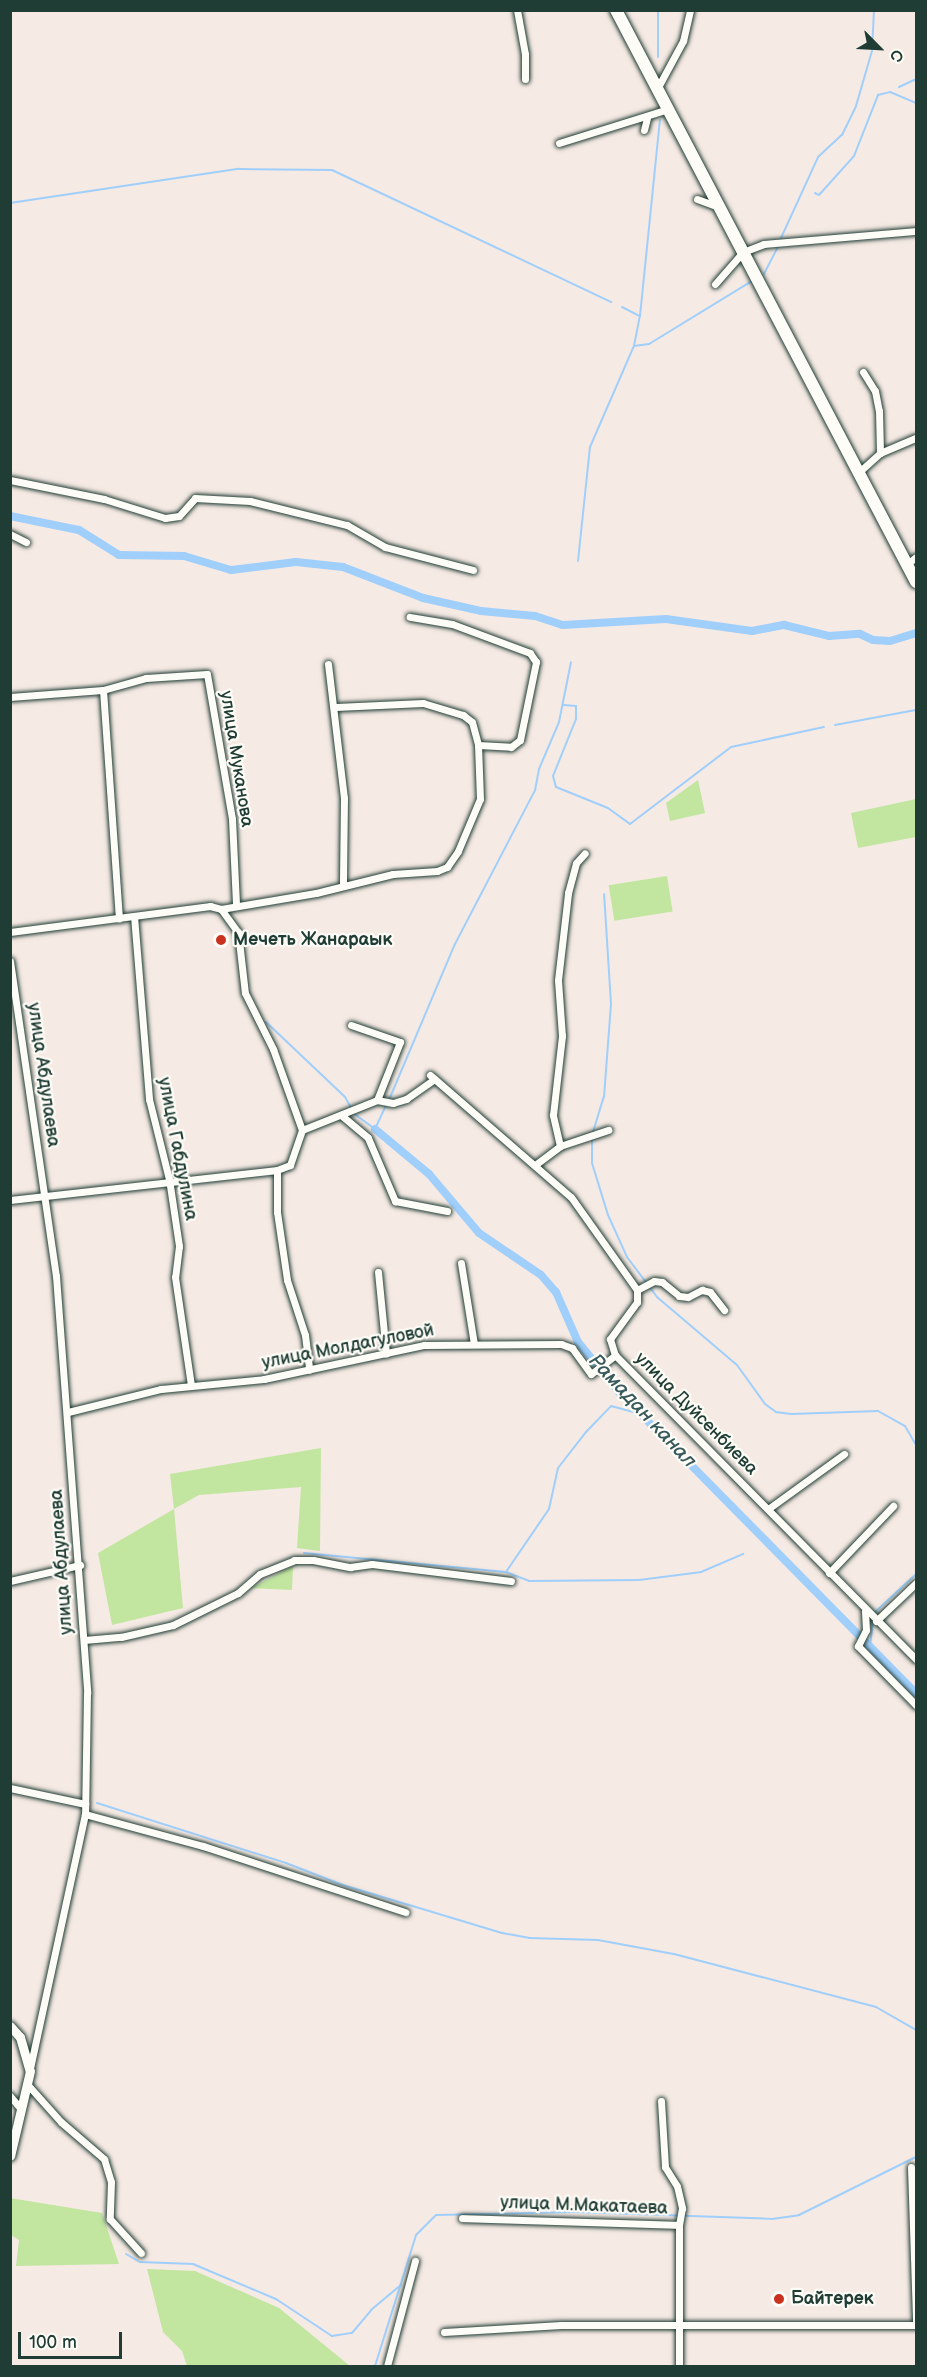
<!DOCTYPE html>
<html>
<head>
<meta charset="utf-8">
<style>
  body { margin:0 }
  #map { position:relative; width:927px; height:2377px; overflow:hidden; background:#f6eae4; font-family:"Balsamiq Sans",sans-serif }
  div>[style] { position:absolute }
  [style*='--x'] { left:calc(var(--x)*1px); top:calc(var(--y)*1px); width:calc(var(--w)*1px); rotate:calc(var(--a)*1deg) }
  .green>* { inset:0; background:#c2e6a0; transform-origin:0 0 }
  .stream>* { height:2px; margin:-1px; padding:0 1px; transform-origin:1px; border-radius:1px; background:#a0cffc }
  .canal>* { height:8px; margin:-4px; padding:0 4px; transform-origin:4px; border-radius:4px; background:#a0cffc }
  .roads { filter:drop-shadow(0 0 2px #1f3d34) drop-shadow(0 0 2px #1f3d34) }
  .street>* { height:7px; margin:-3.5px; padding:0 3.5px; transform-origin:3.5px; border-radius:3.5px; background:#fdfcf7 }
  .secondary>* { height:9px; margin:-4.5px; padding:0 4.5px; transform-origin:4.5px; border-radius:4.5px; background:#fdfcf7 }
  .highway>* { height:12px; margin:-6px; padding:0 6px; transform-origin:6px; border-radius:6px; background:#fdfcf7 }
  .dots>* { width:16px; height:16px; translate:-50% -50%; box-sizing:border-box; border:3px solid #fdfcf7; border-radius:50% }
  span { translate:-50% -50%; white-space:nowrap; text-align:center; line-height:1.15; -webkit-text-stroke:4.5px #fdfcf7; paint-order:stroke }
  .street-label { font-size:18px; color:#1f3d34 }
  .poi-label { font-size:18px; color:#1f3d34; font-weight:700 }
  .left { translate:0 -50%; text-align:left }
  .water-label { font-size:20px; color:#395a5c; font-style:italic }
  .frame { position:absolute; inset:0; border:12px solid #1f3d34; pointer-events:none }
  .north { position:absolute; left:849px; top:18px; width:60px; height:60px; -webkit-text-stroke:4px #fdfcf7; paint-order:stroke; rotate:114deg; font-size:16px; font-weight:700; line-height:24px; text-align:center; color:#1f3d34 }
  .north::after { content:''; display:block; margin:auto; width:21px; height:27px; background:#1f3d34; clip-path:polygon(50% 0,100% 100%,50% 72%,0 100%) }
  .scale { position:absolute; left:18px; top:2332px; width:104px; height:27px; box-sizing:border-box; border:3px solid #1f3d34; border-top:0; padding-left:8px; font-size:18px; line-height:21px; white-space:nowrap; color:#1f3d34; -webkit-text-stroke:4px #fdfcf7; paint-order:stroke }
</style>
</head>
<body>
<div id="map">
  <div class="green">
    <div style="clip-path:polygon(698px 780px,705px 813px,670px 821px,666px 803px)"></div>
    <div style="clip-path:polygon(916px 799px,916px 837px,858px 848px,851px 813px)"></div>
    <div style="left:667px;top:876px;width:36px;height:59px;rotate:81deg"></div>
    <div style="clip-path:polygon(321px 1448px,320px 1551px,297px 1548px,301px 1487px,199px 1495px,174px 1509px,183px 1608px,112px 1625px,98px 1553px,174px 1509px,170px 1474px)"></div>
    <div style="clip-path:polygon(293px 1566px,292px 1590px,251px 1588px)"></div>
    <div style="clip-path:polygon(10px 2198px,102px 2213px,119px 2264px,16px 2266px,19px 2240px,11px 2235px)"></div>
    <div style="clip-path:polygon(147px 2269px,195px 2271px,279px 2308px,350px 2366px,187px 2366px,182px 2351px,163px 2332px)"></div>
  </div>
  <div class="stream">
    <div style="--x:658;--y:10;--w:47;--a:90"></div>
    <div style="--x:899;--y:87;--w:19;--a:-25"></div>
    <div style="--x:815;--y:193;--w:4;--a:27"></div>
    <div style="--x:819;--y:195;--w:52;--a:-48.1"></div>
    <div style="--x:854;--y:156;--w:66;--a:-68.5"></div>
    <div style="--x:878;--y:95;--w:12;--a:-14"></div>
    <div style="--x:890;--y:92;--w:28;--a:23"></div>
    <div style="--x:10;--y:203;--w:231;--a:-8.5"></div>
    <div style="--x:238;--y:169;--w:94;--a:0.6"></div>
    <div style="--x:332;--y:170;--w:309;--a:25.3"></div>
    <div style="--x:781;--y:238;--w:89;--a:-65.4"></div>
    <div style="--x:818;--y:157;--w:33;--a:-43"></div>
    <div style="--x:842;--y:135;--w:32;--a:-64"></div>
    <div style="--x:856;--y:106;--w:57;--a:-73.8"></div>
    <div style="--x:872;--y:51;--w:41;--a:-87.2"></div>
    <div style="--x:764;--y:274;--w:31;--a:-63"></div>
    <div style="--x:622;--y:307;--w:20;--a:27"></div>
    <div style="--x:634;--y:346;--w:15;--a:-8"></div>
    <div style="--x:649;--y:344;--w:121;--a:-31.5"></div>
    <div style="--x:578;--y:561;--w:115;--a:-84"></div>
    <div style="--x:590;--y:447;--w:110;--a:-66.5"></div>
    <div style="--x:634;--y:346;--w:31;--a:-79"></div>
    <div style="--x:640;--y:316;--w:197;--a:-84.2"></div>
    <div style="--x:564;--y:705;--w:12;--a:5"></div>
    <div style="--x:576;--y:706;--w:13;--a:90"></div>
    <div style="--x:576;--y:719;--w:61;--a:112"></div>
    <div style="--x:553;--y:776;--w:11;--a:75"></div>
    <div style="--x:556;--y:787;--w:56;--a:22"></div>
    <div style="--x:608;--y:808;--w:27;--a:36"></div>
    <div style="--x:630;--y:824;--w:127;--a:-37.3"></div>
    <div style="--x:731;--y:747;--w:95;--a:-12.1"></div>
    <div style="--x:835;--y:725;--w:82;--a:-10.5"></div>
    <div style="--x:266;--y:1022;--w:109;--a:43.5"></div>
    <div style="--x:345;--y:1097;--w:13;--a:61"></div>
    <div style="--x:389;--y:1100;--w:169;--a:-67.1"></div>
    <div style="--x:455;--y:944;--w:174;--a:-62.5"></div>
    <div style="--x:535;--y:790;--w:21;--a:-79"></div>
    <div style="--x:539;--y:769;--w:51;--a:-66.9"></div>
    <div style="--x:559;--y:722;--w:61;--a:-78.7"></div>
    <div style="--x:353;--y:1113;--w:27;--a:36"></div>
    <div style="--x:375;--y:1129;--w:26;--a:-65"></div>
    <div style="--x:593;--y:1132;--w:37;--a:-73"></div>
    <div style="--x:604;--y:1097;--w:93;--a:-85.7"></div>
    <div style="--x:611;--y:1004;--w:110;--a:-93.6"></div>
    <div style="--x:592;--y:1137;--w:26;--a:90"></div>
    <div style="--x:592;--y:1163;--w:54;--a:72.9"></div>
    <div style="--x:608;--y:1215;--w:46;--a:65.7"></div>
    <div style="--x:627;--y:1257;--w:50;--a:53.1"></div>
    <div style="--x:657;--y:1297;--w:105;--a:40.4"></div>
    <div style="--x:737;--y:1365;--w:48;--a:54.3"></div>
    <div style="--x:765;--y:1404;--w:14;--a:36"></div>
    <div style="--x:776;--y:1412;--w:15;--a:8"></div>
    <div style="--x:791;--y:1414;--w:87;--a:-2"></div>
    <div style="--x:878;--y:1411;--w:31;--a:29"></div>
    <div style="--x:905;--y:1426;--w:22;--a:60"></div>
    <div style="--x:304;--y:1553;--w:203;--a:5.4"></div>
    <div style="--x:506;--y:1572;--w:76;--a:-55.7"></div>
    <div style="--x:549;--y:1509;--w:42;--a:-77.6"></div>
    <div style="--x:558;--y:1468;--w:46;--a:-52.1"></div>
    <div style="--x:586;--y:1432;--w:36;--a:-46"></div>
    <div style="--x:611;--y:1406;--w:31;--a:15"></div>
    <div style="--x:506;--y:1572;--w:25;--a:21"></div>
    <div style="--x:529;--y:1581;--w:110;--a:-0.5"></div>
    <div style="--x:639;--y:1580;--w:63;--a:-7.4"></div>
    <div style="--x:701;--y:1572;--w:46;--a:-23.2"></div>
    <div style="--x:874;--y:1613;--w:57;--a:-42.9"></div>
    <div style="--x:870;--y:1646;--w:24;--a:-83"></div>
    <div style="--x:97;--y:1803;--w:198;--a:17.6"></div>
    <div style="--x:286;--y:1863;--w:61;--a:21.1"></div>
    <div style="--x:343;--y:1885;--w:166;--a:16.8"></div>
    <div style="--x:502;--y:1933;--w:27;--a:10"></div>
    <div style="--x:529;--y:1938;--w:69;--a:1.7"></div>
    <div style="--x:598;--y:1940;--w:77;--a:10.4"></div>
    <div style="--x:674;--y:1954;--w:209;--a:14.7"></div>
    <div style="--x:876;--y:2007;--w:46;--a:29.9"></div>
    <div style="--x:126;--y:2254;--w:16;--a:30"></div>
    <div style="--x:140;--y:2262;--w:53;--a:2.2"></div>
    <div style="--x:193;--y:2264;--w:90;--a:22.9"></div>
    <div style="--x:276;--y:2299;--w:67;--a:33.5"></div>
    <div style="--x:332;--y:2336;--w:20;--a:-9"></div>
    <div style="--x:352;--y:2333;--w:30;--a:-50"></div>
    <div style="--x:371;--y:2310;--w:39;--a:-40"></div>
    <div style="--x:375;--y:2366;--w:137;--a:-72.6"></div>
    <div style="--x:416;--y:2235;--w:28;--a:-45"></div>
    <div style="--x:436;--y:2215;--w:139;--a:-1.2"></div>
    <div style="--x:575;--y:2212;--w:197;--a:2"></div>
    <div style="--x:772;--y:2219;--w:27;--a:-8"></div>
    <div style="--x:799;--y:2215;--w:131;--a:-26.4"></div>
  </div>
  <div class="canal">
    <div style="--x:10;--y:516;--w:70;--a:11.5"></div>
    <div style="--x:79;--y:530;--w:47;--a:32"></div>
    <div style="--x:119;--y:555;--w:65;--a:0.9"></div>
    <div style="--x:184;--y:556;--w:49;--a:16.6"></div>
    <div style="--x:231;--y:570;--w:65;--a:-7"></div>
    <div style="--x:296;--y:562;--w:47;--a:6.1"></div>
    <div style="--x:343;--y:567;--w:86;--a:21.2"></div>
    <div style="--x:423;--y:598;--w:59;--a:12.6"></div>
    <div style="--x:481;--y:611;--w:54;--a:5.3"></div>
    <div style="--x:535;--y:616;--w:29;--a:18"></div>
    <div style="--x:563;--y:625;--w:103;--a:-3.3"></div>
    <div style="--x:666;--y:619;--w:87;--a:7.9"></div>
    <div style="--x:752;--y:631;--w:33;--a:-11"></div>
    <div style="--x:784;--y:625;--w:46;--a:13.7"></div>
    <div style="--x:829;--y:636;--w:31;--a:-4"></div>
    <div style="--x:860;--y:634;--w:14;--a:25"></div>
    <div style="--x:873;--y:640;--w:17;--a:3"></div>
    <div style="--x:890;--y:641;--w:27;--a:-17"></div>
    <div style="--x:375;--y:1129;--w:70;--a:39.8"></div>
    <div style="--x:429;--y:1174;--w:77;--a:49.7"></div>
    <div style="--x:479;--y:1233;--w:75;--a:34.1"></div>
    <div style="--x:541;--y:1275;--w:23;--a:49"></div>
    <div style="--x:556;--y:1292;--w:55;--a:66.3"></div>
    <div style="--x:578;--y:1342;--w:65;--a:50.6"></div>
    <div style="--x:619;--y:1392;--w:423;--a:45.4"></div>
  </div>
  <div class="roads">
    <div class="street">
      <div style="--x:517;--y:10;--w:45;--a:79.7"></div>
      <div style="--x:525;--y:54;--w:25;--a:90"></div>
      <div style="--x:657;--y:89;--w:55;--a:-61.6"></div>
      <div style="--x:683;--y:41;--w:32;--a:-77"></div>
      <div style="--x:644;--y:130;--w:12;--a:-76"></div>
      <div style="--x:559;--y:143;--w:114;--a:-17.3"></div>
      <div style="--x:697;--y:199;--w:23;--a:20"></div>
      <div style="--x:715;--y:284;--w:43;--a:-48.8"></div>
      <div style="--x:743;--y:252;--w:22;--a:-21"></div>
      <div style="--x:764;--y:244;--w:153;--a:-4.9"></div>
      <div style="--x:863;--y:372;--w:22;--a:58"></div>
      <div style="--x:875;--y:391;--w:20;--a:79"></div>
      <div style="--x:879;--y:411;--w:42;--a:88.6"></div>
      <div style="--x:859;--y:472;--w:28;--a:-42"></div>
      <div style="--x:880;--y:453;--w:39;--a:-23"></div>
      <div style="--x:10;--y:480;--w:96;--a:11.4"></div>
      <div style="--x:104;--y:499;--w:64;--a:17.3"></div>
      <div style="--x:165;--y:518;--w:14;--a:-8"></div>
      <div style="--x:179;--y:516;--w:24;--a:-48"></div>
      <div style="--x:195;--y:498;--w:55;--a:3.1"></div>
      <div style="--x:250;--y:501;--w:100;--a:13.9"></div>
      <div style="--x:347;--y:525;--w:44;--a:30.1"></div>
      <div style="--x:385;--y:547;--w:91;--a:14.6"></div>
      <div style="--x:10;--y:534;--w:18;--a:27"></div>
      <div style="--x:907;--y:564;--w:11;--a:-38"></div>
      <div style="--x:328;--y:664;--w:135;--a:83.2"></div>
      <div style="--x:344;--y:798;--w:88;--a:90.7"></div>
      <div style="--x:103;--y:690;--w:229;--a:86"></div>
      <div style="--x:10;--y:697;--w:93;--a:-4.3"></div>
      <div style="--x:103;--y:690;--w:45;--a:-15.6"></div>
      <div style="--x:146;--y:678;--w:61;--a:-3.8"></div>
      <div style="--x:207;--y:674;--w:147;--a:80.2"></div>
      <div style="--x:232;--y:819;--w:86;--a:87.3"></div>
      <div style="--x:336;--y:707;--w:87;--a:-2.6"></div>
      <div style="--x:423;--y:703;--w:42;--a:16.7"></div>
      <div style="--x:463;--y:715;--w:11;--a:38"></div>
      <div style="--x:472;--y:722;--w:24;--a:75"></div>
      <div style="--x:478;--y:745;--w:33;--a:3"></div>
      <div style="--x:511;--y:747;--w:11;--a:-38"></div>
      <div style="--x:520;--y:740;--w:80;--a:-78.4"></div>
      <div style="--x:536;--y:662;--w:11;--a:-124"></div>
      <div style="--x:530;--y:653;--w:83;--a:-159.6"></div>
      <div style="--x:452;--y:624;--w:43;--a:-170.5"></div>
      <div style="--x:221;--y:909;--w:29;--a:54"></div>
      <div style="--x:238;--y:932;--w:61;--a:83.5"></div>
      <div style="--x:245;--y:993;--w:63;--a:63.4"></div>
      <div style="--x:273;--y:1049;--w:86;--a:70.3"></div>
      <div style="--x:302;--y:1130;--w:81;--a:-21.8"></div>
      <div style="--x:377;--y:1100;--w:16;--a:11"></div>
      <div style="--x:393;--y:1103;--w:14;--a:-17"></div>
      <div style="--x:406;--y:1099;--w:35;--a:-35"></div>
      <div style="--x:134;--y:916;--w:184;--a:85.3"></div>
      <div style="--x:149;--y:1099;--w:82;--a:76"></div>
      <div style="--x:169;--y:1179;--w:68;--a:81.5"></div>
      <div style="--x:179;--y:1246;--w:31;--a:97"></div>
      <div style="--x:175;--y:1277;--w:110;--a:81.6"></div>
      <div style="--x:10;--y:932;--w:202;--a:-7.4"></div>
      <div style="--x:210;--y:906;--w:11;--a:15"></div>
      <div style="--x:221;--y:909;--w:96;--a:-9.6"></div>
      <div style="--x:316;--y:893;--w:79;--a:-13.9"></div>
      <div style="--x:393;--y:874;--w:44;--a:-3.9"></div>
      <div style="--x:437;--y:871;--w:11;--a:-22"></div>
      <div style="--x:447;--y:867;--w:19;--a:-55"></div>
      <div style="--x:458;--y:851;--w:56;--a:-67.1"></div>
      <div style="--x:480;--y:799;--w:54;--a:-92.1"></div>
      <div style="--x:10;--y:961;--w:318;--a:81.7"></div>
      <div style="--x:56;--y:1276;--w:418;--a:85.7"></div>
      <div style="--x:87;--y:1693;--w:121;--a:90.9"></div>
      <div style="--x:85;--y:1814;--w:261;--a:102.2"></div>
      <div style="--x:351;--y:1025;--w:52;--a:19.1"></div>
      <div style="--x:400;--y:1042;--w:62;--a:111.6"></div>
      <div style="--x:430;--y:1075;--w:186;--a:40.9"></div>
      <div style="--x:571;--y:1197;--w:114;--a:54.6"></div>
      <div style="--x:637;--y:1290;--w:12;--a:90"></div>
      <div style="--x:637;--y:1302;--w:46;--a:126.1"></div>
      <div style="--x:610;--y:1339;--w:17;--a:73"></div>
      <div style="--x:615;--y:1355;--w:428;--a:45.3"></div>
      <div style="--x:341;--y:1115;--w:35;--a:40"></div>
      <div style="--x:368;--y:1138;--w:69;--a:66.8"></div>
      <div style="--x:395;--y:1201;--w:53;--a:10.9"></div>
      <div style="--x:560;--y:1146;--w:32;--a:-103"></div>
      <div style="--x:553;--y:1115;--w:80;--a:-83.5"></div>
      <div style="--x:562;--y:1036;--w:56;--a:-94.1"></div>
      <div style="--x:558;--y:980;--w:88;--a:-83.4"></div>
      <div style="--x:568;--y:893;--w:31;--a:-75"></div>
      <div style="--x:576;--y:863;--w:13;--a:-48"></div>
      <div style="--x:535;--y:1165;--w:31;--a:-37"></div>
      <div style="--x:560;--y:1146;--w:51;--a:-18.4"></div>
      <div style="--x:277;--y:1170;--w:42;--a:90"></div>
      <div style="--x:277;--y:1212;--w:69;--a:81.6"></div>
      <div style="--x:287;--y:1280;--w:58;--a:71.9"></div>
      <div style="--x:305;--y:1335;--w:35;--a:83"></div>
      <div style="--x:10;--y:1200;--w:269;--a:-6.4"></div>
      <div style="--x:277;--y:1170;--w:14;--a:-21"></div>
      <div style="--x:290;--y:1165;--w:37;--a:-71"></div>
      <div style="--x:461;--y:1263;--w:82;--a:80.9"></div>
      <div style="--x:378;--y:1272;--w:82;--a:84.4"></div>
      <div style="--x:637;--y:1290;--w:19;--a:-28"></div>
      <div style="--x:654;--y:1281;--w:8;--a:7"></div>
      <div style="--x:662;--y:1282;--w:22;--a:39"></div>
      <div style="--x:679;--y:1296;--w:9;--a:6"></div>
      <div style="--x:688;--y:1297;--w:16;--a:-27"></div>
      <div style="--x:702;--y:1290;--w:8;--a:14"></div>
      <div style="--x:710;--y:1292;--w:23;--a:52"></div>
      <div style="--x:68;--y:1412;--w:96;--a:-13.9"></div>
      <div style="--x:161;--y:1389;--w:103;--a:-5.5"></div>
      <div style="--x:264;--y:1379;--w:164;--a:-12"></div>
      <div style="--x:424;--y:1345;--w:137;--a:-0.4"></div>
      <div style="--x:561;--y:1344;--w:12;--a:20"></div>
      <div style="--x:572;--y:1348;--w:32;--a:54"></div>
      <div style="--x:591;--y:1374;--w:31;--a:-38"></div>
      <div style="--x:768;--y:1509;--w:94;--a:-35.9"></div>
      <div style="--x:829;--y:1573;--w:93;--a:-46.3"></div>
      <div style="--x:10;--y:1581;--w:72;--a:-12.9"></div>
      <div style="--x:865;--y:1611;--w:19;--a:87"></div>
      <div style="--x:866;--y:1630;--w:18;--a:117"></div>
      <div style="--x:858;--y:1646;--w:83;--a:45.5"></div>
      <div style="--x:876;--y:1621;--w:55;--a:-43.5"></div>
      <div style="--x:84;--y:1640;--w:37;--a:-5"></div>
      <div style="--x:121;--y:1637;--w:53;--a:-13"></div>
      <div style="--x:173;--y:1625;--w:72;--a:-26.2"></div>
      <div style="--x:238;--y:1593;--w:29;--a:-41"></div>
      <div style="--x:260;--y:1574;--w:37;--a:-22"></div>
      <div style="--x:294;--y:1560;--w:19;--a:0"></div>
      <div style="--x:313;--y:1560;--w:38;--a:11"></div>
      <div style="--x:350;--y:1567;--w:22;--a:-8"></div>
      <div style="--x:372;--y:1564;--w:140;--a:7"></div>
      <div style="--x:10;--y:1788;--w:77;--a:12"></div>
      <div style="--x:85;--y:1814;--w:122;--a:15.2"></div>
      <div style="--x:203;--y:1846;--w:213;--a:18.1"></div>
      <div style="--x:27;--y:2084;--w:51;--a:48.2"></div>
      <div style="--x:61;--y:2122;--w:57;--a:40.7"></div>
      <div style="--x:104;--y:2159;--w:24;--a:73"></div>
      <div style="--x:111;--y:2182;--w:37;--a:92"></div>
      <div style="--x:110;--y:2219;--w:46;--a:47.6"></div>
      <div style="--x:10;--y:2096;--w:17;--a:50"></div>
      <div style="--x:661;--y:2101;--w:66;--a:86.5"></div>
      <div style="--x:665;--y:2167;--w:22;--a:58"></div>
      <div style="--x:677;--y:2186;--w:23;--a:77"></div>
      <div style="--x:682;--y:2208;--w:17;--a:100"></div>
      <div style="--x:911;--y:2167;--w:154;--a:88.1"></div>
      <div style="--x:462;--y:2218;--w:217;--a:1.8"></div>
      <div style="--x:679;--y:2225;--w:141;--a:90"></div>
      <div style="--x:444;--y:2332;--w:117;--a:-3.4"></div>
      <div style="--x:561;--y:2325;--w:355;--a:0"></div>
      <div style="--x:387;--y:2366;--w:109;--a:-75.1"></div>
    </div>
    <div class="secondary">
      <div style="--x:10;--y:2026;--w:15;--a:48"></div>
      <div style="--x:20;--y:2037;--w:35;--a:74"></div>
      <div style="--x:30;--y:2071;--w:87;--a:103.2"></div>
    </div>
    <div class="highway">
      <div style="--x:616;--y:10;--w:646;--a:62.32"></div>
    </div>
  </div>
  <div class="dots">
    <div style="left:221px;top:940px;background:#c8321e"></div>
    <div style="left:779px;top:2299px;background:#c8321e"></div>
  </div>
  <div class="street-label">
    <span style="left:236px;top:759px;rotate:81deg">улица Муканова</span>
    <span style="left:43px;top:1075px;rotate:82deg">улица Абдулаева</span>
    <span style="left:177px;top:1149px;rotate:79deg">улица Габдулина</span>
    <span style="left:348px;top:1347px;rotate:-11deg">улица Молдагуловой</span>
    <span style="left:696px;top:1414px;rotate:45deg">улица Дуйсенбиева</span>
    <span style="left:62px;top:1562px;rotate:-94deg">улица Абдулаева</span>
    <span style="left:584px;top:2206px;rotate:2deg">улица М.Макатаева</span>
  </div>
  <div class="poi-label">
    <span class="left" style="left:233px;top:940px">Мечеть Жанараык</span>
    <span class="left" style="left:791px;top:2299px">Байтерек</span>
  </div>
  <div class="water-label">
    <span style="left:642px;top:1411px;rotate:47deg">Рамадан канал</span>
  </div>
  <div class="frame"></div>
  <div class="north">С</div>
  <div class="scale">100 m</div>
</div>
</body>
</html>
